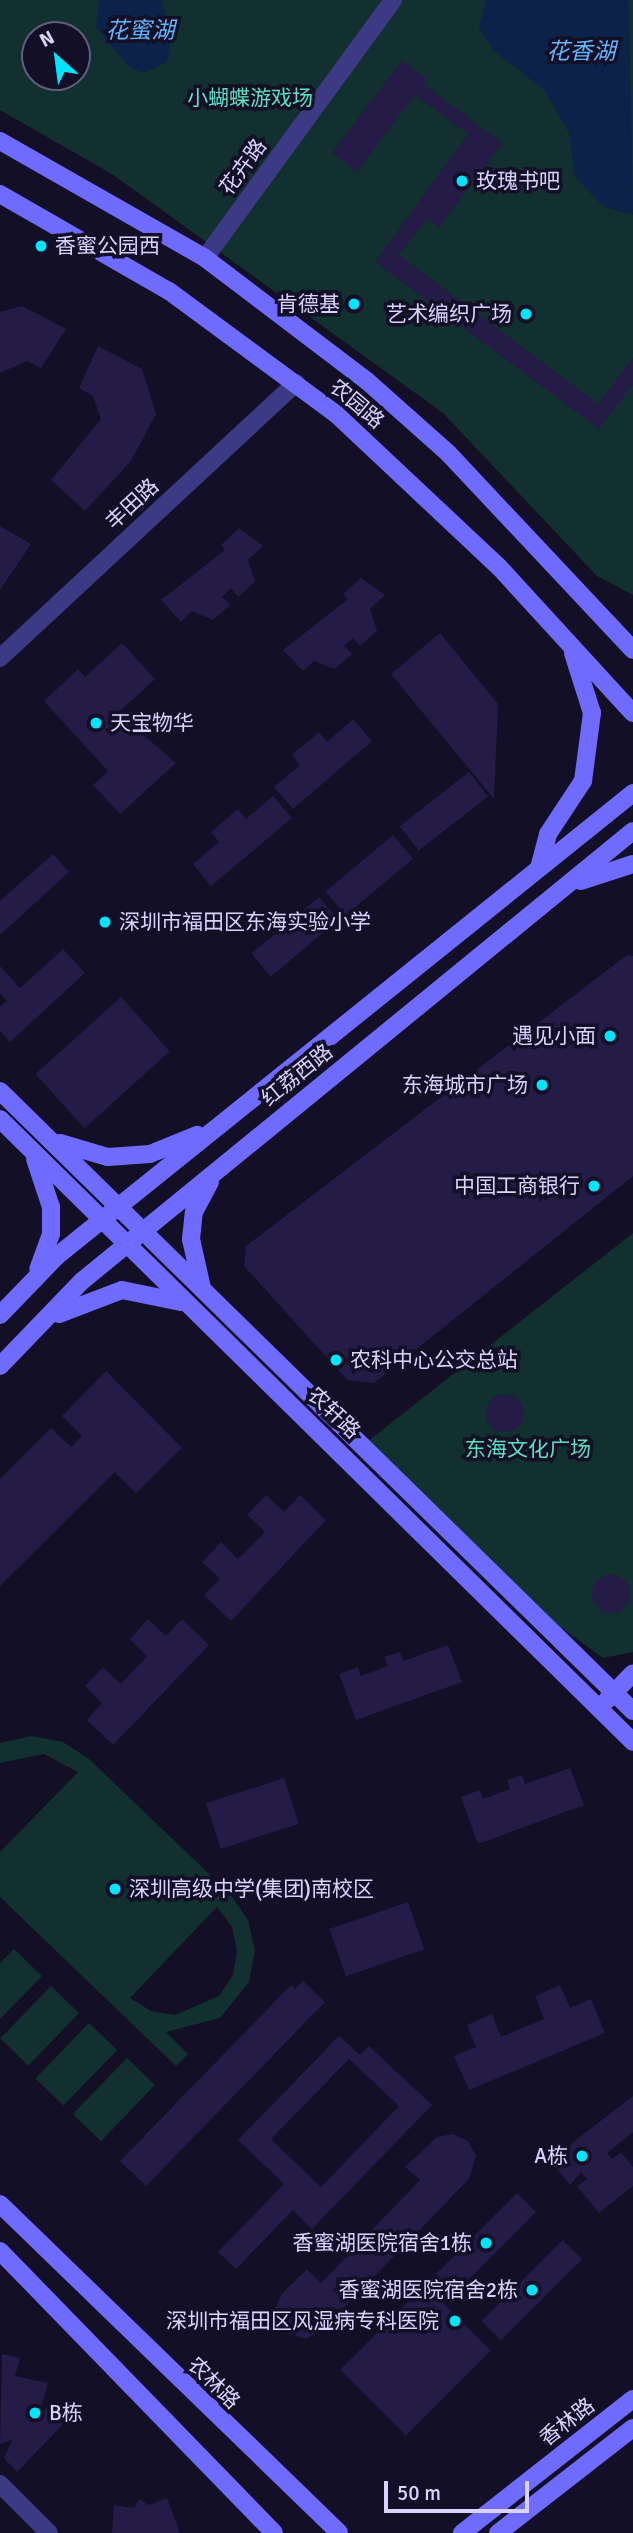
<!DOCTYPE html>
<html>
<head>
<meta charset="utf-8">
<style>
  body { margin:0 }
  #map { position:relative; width:633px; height:2533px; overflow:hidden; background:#130f26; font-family:Signika,"Noto Sans SC",sans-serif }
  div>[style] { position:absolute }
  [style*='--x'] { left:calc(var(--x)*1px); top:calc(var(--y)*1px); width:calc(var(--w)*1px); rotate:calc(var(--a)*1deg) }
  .green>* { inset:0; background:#12302f; transform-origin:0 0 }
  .water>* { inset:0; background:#0c2248 }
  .building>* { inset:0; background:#241b47; transform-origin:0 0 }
  .round { border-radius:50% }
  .street>* { height:18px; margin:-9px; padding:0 9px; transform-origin:9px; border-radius:9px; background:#3d3a85 }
  .secondary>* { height:18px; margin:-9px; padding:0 9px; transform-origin:9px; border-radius:9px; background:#6f6bff }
  .dots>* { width:19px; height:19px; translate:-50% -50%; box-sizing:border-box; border:4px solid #130f26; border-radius:50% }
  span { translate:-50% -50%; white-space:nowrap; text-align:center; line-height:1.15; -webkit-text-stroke:7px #130f26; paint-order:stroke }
  .park-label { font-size:21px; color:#5fe0c0 }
  .street-label { font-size:21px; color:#d9d4ff }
  .poi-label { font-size:21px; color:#d9d4ff }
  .left { translate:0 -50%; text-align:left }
  .right { translate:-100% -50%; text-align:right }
  .water-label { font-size:23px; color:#62b6ff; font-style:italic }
  .north { position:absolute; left:21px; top:21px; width:70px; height:70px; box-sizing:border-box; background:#130f26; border:2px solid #625e7d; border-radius:50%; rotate:332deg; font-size:19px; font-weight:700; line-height:28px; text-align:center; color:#d9d4ff }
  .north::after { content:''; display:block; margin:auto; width:24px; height:32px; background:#00e5ff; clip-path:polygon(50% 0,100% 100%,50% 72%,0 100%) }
  .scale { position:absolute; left:384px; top:2481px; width:145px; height:32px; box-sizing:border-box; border:4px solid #d9d4ff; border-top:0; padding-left:9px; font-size:21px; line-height:24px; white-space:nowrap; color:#d9d4ff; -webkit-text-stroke:5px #130f26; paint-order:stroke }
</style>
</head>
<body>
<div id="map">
  <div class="green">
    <div style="clip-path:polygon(evenodd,0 0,633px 0,633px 595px,597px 576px,443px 413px,112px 174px,0 110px,0 0,35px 35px,77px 35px,77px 77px,35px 77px,35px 35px)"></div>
    <div style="clip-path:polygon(633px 1233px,633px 1652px,603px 1658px,559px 1626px,368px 1441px)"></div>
    <div style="clip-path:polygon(evenodd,32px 1736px,63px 1742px,89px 1759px,230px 1894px,248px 1920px,255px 1951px,249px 1982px,220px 2018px,166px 2032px,188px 2054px,176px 2066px,0 1897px,0 1852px,78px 1772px,44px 1754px,0 1763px,0 1743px,32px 1736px,217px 1907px,232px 1927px,237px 1951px,233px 1975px,219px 1996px,175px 2015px,151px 2011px,130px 1998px,217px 1907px)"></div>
    <div style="clip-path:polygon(14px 1949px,42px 1976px,0 2019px,0 1963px)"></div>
    <div style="left:51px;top:1986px;width:39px;height:73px;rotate:44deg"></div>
    <div style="left:89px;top:2023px;width:39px;height:77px;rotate:44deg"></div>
    <div style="left:127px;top:2058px;width:39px;height:78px;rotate:44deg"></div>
  </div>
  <div class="water">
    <div style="clip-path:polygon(99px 0,161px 0,171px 35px,167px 62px,144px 73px,129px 67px,96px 27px)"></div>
    <div style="clip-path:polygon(486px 0,629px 0,633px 215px,604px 207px,575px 177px,569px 133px,544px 90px,493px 50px,479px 27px)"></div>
  </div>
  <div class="building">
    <div style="clip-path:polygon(402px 60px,427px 79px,423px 84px,503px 143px,439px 228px,427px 219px,399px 255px,598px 404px,633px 358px,633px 384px,599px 429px,375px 262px,468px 134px,415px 95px,357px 172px,332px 153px)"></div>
    <div style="clip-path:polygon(22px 306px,66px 329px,41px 368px,27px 361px,0 373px,0 312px)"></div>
    <div style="clip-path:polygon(98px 346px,142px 369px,156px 414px,131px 461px,85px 511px,51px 480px,101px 419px,93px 396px,79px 388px)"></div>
    <div style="clip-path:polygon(0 526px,31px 544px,0 590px)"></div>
    <div style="clip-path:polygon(239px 528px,263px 546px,248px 560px,255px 582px,238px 597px,231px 588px,222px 597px,230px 605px,213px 620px,192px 611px,181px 622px,161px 600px,225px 550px,221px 545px)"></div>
    <div style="clip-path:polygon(361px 578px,385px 595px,370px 609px,377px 631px,360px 646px,353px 638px,344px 646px,352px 654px,335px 669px,314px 661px,303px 671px,283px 650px,348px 599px,343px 594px)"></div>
    <div style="clip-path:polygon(440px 633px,498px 704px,494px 799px,391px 674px)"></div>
    <div style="clip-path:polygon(122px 643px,155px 679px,118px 713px,176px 763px,120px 814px,93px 785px,108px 771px,44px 701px,78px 669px,85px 677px)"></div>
    <div style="clip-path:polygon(353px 719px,372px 741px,293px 809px,274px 787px,300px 765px,292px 755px,319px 732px,327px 742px)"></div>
    <div style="left:469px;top:772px;width:31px;height:88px;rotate:52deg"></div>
    <div style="clip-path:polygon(273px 796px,292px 818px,211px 886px,193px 864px,219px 842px,211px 832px,238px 809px,246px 819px)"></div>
    <div style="left:393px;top:835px;width:31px;height:88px;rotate:50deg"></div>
    <div style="clip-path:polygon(53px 854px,69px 872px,0 935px,0 901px)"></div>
    <div style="left:319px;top:897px;width:30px;height:88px;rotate:50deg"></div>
    <div style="clip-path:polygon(63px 949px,85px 973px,10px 1042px,0 1031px,0 1007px,7px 1001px,0 993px,0 966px,20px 988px)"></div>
    <div style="clip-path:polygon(627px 955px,633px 956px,633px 1176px,374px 1383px,347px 1380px,244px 1266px,246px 1246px)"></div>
    <div style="left:121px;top:997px;width:73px;height:115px;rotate:48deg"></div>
    <div style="clip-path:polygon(106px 1371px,182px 1448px,136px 1493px,115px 1472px,0 1586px,0 1479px,51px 1428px,71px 1447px,82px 1436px,62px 1416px)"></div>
    <div class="round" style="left:486px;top:1394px;width:38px;height:38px"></div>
    <div style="clip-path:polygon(266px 1495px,284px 1512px,300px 1495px,326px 1520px,231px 1621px,204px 1595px,220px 1579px,202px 1562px,221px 1542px,238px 1559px,265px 1532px,247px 1515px)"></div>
    <div class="round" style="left:592px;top:1575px;width:38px;height:38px"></div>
    <div style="clip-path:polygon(148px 1619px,166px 1636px,182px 1619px,209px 1645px,113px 1745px,87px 1720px,102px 1703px,85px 1686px,103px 1667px,121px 1684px,147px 1656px,130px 1639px)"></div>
    <div style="clip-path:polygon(448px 1645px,462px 1682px,356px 1720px,339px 1674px,358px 1667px,361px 1676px,388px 1666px,384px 1657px,400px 1652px,403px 1661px)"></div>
    <div style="clip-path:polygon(570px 1768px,584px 1805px,478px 1844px,461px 1797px,480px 1790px,483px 1799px,510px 1789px,507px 1780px,522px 1775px,525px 1784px)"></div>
    <div style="left:284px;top:1778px;width:48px;height:82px;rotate:72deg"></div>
    <div style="left:408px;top:1902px;width:50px;height:83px;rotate:71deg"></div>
    <div style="clip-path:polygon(303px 1981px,325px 2002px,146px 2186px,120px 2161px,291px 1985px,295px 1989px)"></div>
    <div style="clip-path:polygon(560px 1985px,570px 2008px,591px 1999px,605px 2033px,469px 2090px,454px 2056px,476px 2047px,467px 2025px,492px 2014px,501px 2037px,544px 2019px,535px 1996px)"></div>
    <div style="clip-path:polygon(evenodd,339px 2036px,360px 2055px,369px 2046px,432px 2105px,312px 2229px,293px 2210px,236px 2269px,218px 2252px,284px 2184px,238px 2140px,339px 2036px,349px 2059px,399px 2106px,321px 2187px,271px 2139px,349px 2059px)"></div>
    <div style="clip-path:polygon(633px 2096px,633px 2132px,607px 2153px,612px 2159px,621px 2152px,633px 2167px,633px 2186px,599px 2213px,577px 2186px,587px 2179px,581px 2172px,570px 2185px,550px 2160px)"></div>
    <div style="clip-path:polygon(453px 2134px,468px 2141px,476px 2156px,469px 2179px,321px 2331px,306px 2339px,283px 2332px,275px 2309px,282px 2294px,307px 2269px,321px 2283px,420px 2180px,405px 2167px,437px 2137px)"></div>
    <div style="left:517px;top:2193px;width:27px;height:115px;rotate:45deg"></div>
    <div style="left:563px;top:2240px;width:27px;height:115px;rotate:45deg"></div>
    <div style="left:425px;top:2285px;width:93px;height:120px;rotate:45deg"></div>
    <div style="clip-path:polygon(2px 2354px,20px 2358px,15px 2376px,48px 2383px,40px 2411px,59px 2402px,72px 2415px,17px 2472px,4px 2458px,12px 2440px,0 2444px)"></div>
    <div style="clip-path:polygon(167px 2498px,180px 2533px,112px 2533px,114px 2505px,134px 2508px,139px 2499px,149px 2505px)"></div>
  </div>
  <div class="street">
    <div style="--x:205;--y:258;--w:319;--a:-53.9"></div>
    <div style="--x:0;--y:658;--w:404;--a:-42.9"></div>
    <div style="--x:0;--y:2484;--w:69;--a:45"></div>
  </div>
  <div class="secondary">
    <div style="--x:0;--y:141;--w:236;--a:29.7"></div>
    <div style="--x:205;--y:258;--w:203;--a:37.2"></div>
    <div style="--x:367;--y:381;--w:108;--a:41.6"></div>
    <div style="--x:448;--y:453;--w:270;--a:46.8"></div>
    <div style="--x:0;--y:194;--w:195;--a:29.9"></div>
    <div style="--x:169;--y:291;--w:207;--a:36.4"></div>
    <div style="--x:336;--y:414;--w:224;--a:43.2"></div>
    <div style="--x:499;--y:567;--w:198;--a:47.5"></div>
    <div style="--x:539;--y:868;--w:35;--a:-75"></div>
    <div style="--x:548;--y:834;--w:64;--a:-56.6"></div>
    <div style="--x:583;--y:781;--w:69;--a:-82.5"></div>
    <div style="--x:592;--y:713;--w:63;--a:-107.6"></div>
    <div style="--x:581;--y:881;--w:55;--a:-18.1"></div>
    <div style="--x:0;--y:1091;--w:886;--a:44.41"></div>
    <div style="--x:0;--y:1119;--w:888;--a:44.54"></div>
    <div style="--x:60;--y:1143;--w:50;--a:16.3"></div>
    <div style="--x:108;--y:1157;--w:42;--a:-4.1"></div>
    <div style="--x:150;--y:1154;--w:51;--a:-22"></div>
    <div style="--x:35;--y:1159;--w:51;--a:71.6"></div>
    <div style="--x:51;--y:1207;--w:27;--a:90"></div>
    <div style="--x:51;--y:1234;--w:37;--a:110"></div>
    <div style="--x:202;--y:1288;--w:50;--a:-102.7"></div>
    <div style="--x:191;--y:1239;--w:27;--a:-84"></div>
    <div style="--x:194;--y:1212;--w:34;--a:-62"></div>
    <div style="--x:59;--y:1314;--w:67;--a:-20.9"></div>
    <div style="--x:122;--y:1290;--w:60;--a:11.5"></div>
    <div style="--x:0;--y:1315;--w:82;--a:-46"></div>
    <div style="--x:57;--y:1256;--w:739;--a:-38.79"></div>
    <div style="--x:0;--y:1366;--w:118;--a:-46"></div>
    <div style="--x:82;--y:1281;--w:711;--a:-39.24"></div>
    <div style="--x:607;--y:1700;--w:37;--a:-46"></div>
    <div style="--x:0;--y:2204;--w:472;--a:44.1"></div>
    <div style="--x:0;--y:2251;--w:393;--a:45.8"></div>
    <div style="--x:462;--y:2533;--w:217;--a:-38.1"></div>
    <div style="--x:498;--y:2533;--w:171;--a:-37.9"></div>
  </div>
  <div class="dots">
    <div style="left:462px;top:181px;background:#00e5ff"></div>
    <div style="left:41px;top:246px;background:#00e5ff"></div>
    <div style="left:354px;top:304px;background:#00e5ff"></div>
    <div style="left:526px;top:314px;background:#00e5ff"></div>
    <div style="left:96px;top:723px;background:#00e5ff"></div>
    <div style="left:105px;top:922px;background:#00e5ff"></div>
    <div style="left:610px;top:1036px;background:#00e5ff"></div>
    <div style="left:542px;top:1085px;background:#00e5ff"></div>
    <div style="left:594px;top:1186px;background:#00e5ff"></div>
    <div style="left:336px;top:1360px;background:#00e5ff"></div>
    <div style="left:115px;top:1889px;background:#00e5ff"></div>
    <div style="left:582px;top:2156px;background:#00e5ff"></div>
    <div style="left:486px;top:2243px;background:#00e5ff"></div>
    <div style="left:532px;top:2290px;background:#00e5ff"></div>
    <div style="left:455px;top:2321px;background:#00e5ff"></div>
    <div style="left:35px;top:2413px;background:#00e5ff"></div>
  </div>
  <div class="park-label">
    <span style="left:250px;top:98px">小蝴蝶游戏场</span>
    <span style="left:528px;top:1449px">东海文化广场</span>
  </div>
  <div class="street-label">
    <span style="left:243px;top:167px;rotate:-54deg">花卉路</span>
    <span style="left:357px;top:404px;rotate:40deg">农园路</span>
    <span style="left:132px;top:504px;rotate:-43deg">丰田路</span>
    <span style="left:297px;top:1075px;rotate:-39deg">红荔西路</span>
    <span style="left:334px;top:1413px;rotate:44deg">农轩路</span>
    <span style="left:214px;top:2383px;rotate:45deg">农林路</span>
    <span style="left:567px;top:2422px;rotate:-38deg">香林路</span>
  </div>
  <div class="poi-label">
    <span class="left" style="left:476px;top:181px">玫瑰书吧</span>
    <span class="left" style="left:55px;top:246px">香蜜公园西</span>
    <span class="right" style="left:340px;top:304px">肯德基</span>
    <span class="right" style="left:512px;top:314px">艺术编织广场</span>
    <span class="left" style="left:110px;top:723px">天宝物华</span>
    <span class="left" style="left:119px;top:922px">深圳市福田区东海实验小学</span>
    <span class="right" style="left:596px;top:1036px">遇见小面</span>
    <span class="right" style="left:528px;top:1085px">东海城市广场</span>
    <span class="right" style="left:580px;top:1186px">中国工商银行</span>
    <span class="left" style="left:350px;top:1360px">农科中心公交总站</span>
    <span class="left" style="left:129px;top:1889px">深圳高级中学(集团)南校区</span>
    <span class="right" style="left:568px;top:2156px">A栋</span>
    <span class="right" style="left:472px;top:2243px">香蜜湖医院宿舍1栋</span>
    <span class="right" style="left:518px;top:2290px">香蜜湖医院宿舍2栋</span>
    <span class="right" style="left:439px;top:2321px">深圳市福田区风湿病专科医院</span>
    <span class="left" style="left:49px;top:2413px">B栋</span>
  </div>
  <div class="water-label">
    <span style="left:140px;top:31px">花蜜湖</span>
    <span style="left:581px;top:52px">花香湖</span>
  </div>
  <div class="north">N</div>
  <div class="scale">50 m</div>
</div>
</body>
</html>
